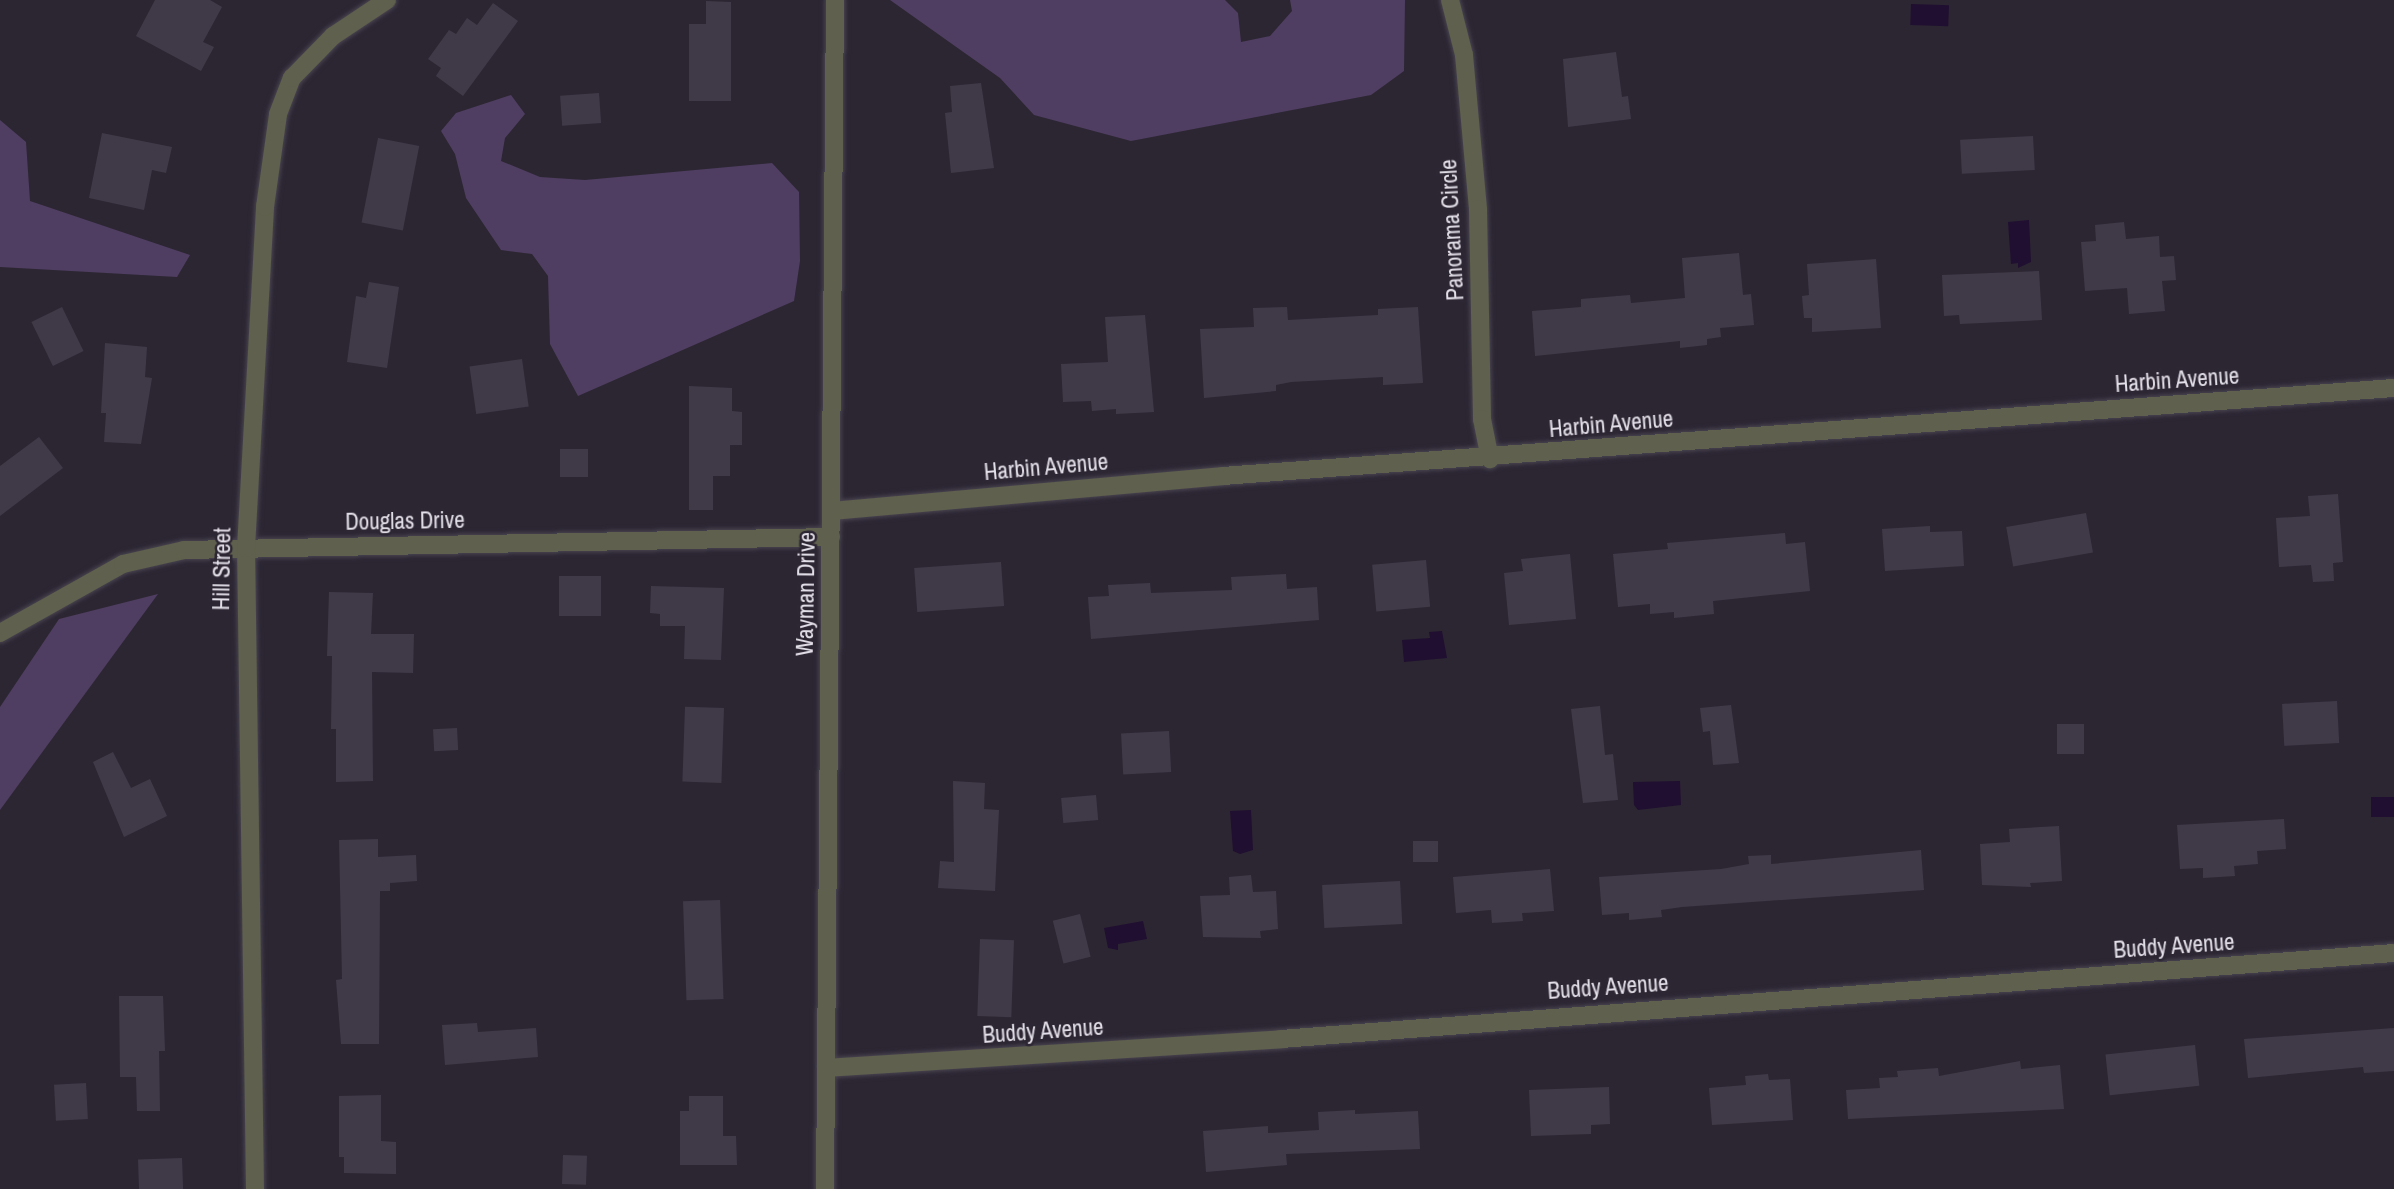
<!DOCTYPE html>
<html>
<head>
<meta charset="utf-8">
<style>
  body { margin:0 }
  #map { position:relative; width:2394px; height:1189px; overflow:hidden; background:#2c2633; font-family:"Archivo Narrow",sans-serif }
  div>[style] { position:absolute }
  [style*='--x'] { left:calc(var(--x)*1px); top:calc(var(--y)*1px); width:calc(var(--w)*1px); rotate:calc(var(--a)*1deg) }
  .green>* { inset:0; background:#4f3e61 }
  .water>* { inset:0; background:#200f30; transform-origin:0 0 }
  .building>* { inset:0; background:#403a48; transform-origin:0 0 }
  .roads { filter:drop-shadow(0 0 2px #494450) drop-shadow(0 0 2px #494450) }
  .street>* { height:18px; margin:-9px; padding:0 9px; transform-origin:9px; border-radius:9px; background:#5f604d }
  span { translate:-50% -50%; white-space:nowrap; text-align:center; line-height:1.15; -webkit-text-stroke:5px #2c2633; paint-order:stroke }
  .street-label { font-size:23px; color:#e3dfe8 }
</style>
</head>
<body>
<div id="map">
  <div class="green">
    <div style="clip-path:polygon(890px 0,1225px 0,1238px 13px,1241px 42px,1270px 36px,1292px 11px,1290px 0,1405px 0,1404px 71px,1371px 95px,1131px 141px,1034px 115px,1000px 78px)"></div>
    <div style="clip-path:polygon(511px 95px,525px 114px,505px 138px,501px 161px,540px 177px,585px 180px,772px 163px,799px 192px,800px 261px,794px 301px,578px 396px,550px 344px,548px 276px,532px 254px,501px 250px,466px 198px,455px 154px,441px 131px,456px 113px)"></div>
    <div style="clip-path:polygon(0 120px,26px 142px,30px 201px,190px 255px,177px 277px,0 267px)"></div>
    <div style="clip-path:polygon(158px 594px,0 810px,0 707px,59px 619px)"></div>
  </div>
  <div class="water">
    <div style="left:1911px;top:4px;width:38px;height:21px;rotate:2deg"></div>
    <div style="clip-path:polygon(2029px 220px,2031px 262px,2018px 268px,2018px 263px,2011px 264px,2008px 222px)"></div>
    <div style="clip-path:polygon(1442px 631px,1447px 658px,1404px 662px,1402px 640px,1430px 638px,1429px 632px)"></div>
    <div style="clip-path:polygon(1680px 781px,1681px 805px,1638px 810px,1634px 805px,1633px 782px)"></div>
    <div style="left:2394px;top:797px;width:20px;height:23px;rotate:90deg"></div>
    <div style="clip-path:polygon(1251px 810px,1253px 850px,1240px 854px,1233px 851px,1230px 811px)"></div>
    <div style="clip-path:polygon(1143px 921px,1147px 939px,1118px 944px,1118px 950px,1108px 948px,1104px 928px)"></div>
  </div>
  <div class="building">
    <div style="clip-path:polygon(155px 0,210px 0,222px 7px,203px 42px,214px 47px,201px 71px,136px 36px)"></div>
    <div style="clip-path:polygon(706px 1px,731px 2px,731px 101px,689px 101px,689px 24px,706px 24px)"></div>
    <div style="clip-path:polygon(493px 3px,518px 21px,463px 96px,436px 76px,441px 68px,428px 59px,449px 30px,456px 34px,467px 18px,477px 25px)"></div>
    <div style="clip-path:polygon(1616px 52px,1622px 97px,1628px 96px,1631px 119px,1568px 127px,1563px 59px)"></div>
    <div style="clip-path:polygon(981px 83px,994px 168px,951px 173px,945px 113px,952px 112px,950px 86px)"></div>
    <div style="left:599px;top:93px;width:30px;height:39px;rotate:86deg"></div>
    <div style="clip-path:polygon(102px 133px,172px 147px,166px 173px,152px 170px,144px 210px,89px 198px)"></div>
    <div style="left:2033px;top:136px;width:34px;height:73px;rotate:87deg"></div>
    <div style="left:378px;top:138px;width:42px;height:86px;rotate:11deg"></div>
    <div style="clip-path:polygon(2124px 222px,2126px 239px,2159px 236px,2160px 257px,2174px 256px,2176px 280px,2162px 281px,2165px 311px,2129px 314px,2127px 288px,2085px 291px,2081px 242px,2096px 241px,2095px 225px)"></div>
    <div style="clip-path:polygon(1739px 253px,1743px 295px,1751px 294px,1754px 325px,1720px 328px,1721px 337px,1707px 339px,1707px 345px,1680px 348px,1680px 341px,1535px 356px,1532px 311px,1581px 307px,1581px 299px,1630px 295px,1631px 303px,1685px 298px,1682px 258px)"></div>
    <div style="clip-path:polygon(1876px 259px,1881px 328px,1812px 332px,1812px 318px,1804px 318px,1802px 296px,1809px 295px,1807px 264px)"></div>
    <div style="clip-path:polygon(2039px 271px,2042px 320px,1960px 324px,1959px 315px,1944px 316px,1942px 275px)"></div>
    <div style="clip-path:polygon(369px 282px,399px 287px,387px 368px,347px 362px,356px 296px,366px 298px)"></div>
    <div style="left:62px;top:307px;width:49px;height:34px;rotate:64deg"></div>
    <div style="clip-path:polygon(1287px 307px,1288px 320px,1378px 315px,1378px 309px,1418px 307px,1423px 383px,1383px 385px,1383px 377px,1291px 382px,1276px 385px,1276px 391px,1204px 398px,1200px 329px,1254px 327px,1253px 308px)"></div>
    <div style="clip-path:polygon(1145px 315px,1154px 412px,1116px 414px,1116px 409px,1092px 411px,1091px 401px,1063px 402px,1061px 364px,1108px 362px,1105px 317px)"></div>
    <div style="clip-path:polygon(105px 343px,147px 347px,145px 377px,152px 378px,141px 444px,104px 442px,106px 413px,101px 413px)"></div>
    <div style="left:522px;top:359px;width:48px;height:53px;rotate:82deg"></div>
    <div style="clip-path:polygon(689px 386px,732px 388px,732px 411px,742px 412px,742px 445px,730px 445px,730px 476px,713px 476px,713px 510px,689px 510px)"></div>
    <div style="clip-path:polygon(39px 437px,63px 468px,0 516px,0 466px)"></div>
    <div style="left:560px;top:449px;width:28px;height:28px"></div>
    <div style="clip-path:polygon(2338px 494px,2343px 562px,2333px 563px,2334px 581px,2313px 582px,2311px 565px,2279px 567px,2276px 518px,2310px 516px,2308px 496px)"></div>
    <div style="left:2086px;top:513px;width:40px;height:81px;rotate:80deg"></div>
    <div style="clip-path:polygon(1930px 526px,1930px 532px,1962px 531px,1964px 566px,1885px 571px,1882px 529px)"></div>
    <div style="clip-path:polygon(1785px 533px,1786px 544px,1805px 542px,1810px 591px,1713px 601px,1714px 614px,1674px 618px,1674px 612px,1650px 614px,1650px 604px,1618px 607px,1613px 554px,1668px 549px,1667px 543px)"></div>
    <div style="clip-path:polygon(1570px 554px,1576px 619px,1509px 625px,1504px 573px,1523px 571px,1521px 559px)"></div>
    <div style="left:1426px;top:560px;width:47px;height:54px;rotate:85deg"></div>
    <div style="left:1001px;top:562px;width:44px;height:87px;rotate:86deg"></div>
    <div style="clip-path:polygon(1286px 574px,1287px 589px,1317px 587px,1319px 620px,1091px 639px,1088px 597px,1109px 596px,1108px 585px,1150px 583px,1151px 593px,1232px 590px,1231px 577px)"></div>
    <div style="left:559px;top:576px;width:42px;height:40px"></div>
    <div style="clip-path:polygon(651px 586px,724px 588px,721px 660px,684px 659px,685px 626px,660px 626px,660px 614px,650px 613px)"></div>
    <div style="clip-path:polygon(329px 592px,373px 593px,371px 634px,414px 634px,413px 673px,372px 672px,373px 781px,336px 782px,336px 729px,331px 729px,332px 656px,327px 656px)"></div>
    <div style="left:2337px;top:701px;width:42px;height:55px;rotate:87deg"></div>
    <div style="clip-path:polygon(1731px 705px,1739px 763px,1713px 765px,1710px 731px,1703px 732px,1700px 708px)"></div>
    <div style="clip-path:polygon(1600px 706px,1605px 755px,1613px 754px,1618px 800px,1583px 803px,1571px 709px)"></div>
    <div style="left:724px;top:708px;width:75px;height:39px;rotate:92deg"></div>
    <div style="left:2057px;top:724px;width:27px;height:30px"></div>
    <div style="left:457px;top:728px;width:22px;height:24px;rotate:87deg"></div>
    <div style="left:1169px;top:731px;width:41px;height:48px;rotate:87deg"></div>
    <div style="clip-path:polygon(113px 752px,131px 788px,150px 779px,167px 816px,124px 837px,93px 762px)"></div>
    <div style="clip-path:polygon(953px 781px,985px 783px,984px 809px,999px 810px,995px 891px,938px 888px,940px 861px,954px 862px)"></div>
    <div style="left:1096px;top:795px;width:25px;height:35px;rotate:85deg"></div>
    <div style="clip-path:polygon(2284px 819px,2286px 849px,2257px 851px,2258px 864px,2234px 866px,2235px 876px,2203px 878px,2203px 868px,2180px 869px,2177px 825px)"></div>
    <div style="clip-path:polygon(2059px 826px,2062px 881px,2030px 883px,2031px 887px,1982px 885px,1980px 844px,2010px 842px,2009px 829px)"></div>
    <div style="clip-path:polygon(378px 839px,378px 857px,416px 855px,417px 881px,390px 883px,390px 891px,380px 891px,379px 1044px,341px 1044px,336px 980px,342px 979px,339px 840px)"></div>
    <div style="left:1413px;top:841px;width:25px;height:21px"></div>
    <div style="clip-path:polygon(1921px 850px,1924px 890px,1682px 907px,1661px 910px,1662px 917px,1629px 920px,1629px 913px,1602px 915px,1599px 877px,1721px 869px,1749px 864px,1748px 856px,1771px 855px,1771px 864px)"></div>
    <div style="clip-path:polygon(1550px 869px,1554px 911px,1522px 913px,1523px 921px,1492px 923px,1491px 910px,1456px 913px,1453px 877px)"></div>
    <div style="clip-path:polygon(1251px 875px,1253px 892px,1276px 891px,1278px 929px,1260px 931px,1261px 938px,1203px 937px,1200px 896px,1230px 895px,1229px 877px)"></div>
    <div style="left:1400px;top:881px;width:43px;height:78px;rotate:87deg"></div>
    <div style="left:720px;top:900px;width:99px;height:37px;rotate:88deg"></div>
    <div style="left:1080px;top:914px;width:44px;height:28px;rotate:76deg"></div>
    <div style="left:980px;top:939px;width:34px;height:77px;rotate:2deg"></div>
    <div style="clip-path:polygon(119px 996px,163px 996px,165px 1051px,159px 1051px,160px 1111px,137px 1111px,136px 1077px,120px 1077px)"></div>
    <div style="clip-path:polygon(477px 1023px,478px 1032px,536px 1028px,538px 1057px,445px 1065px,442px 1025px)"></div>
    <div style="clip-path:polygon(2394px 1028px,2394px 1071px,2364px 1073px,2363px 1067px,2248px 1078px,2244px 1039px)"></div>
    <div style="left:2195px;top:1045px;width:41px;height:90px;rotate:84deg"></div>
    <div style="clip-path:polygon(2020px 1061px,2021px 1069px,2060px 1065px,2064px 1109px,1848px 1119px,1846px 1090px,1880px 1088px,1879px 1078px,1898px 1077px,1897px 1071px,1938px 1068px,1939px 1076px)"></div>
    <div style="clip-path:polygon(1768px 1074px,1769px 1080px,1790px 1079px,1793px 1120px,1712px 1125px,1709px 1088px,1746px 1085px,1745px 1076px)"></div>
    <div style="left:86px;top:1083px;width:36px;height:32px;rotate:87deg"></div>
    <div style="clip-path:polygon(1609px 1087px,1610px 1124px,1591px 1125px,1591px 1134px,1531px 1136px,1529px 1090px)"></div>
    <div style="clip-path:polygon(381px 1095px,381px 1141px,396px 1142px,396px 1174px,344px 1173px,344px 1157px,339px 1157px,339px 1096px)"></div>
    <div style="clip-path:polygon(689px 1096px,723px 1096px,723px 1136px,736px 1136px,737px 1165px,680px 1165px,680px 1111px,689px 1111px)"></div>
    <div style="clip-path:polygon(1355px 1110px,1355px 1114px,1418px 1111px,1420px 1149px,1286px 1154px,1287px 1165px,1206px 1172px,1203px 1131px,1268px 1126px,1268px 1133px,1319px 1130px,1318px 1112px)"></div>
    <div style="left:563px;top:1155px;width:24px;height:29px;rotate:2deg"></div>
    <div style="left:182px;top:1158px;width:31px;height:44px;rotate:88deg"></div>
  </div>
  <div class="roads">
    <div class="street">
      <div style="--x:1450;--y:0;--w:57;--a:75.7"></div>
      <div style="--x:1464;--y:55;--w:155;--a:84.8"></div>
      <div style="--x:1478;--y:209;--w:210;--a:88.9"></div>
      <div style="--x:1482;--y:419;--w:41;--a:78.7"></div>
      <div style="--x:832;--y:511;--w:393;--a:-5.1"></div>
      <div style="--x:1223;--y:476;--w:1174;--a:-4.3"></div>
      <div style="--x:0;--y:633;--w:141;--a:-29.3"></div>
      <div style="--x:123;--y:564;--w:63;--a:-12.9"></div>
      <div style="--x:184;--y:550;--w:647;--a:-1.15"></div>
      <div style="--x:826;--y:1068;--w:456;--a:-3.6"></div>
      <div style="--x:1281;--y:1039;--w:1116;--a:-4.42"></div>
      <div style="--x:255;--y:1189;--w:641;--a:-90.8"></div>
      <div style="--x:246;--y:548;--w:342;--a:-86.8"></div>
      <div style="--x:265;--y:207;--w:94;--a:-82"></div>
      <div style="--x:278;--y:114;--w:39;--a:-69"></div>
      <div style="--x:292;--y:78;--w:59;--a:-45.7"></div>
      <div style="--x:333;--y:36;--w:65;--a:-33.7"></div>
      <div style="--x:825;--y:1189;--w:1189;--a:-89.52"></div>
    </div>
  </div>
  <div class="street-label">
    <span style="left:1452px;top:230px;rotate:-93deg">Panorama Circle</span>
    <span style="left:2177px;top:380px;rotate:-4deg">Harbin Avenue</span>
    <span style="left:1611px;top:424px;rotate:-5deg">Harbin Avenue</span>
    <span style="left:1046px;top:467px;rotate:-5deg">Harbin Avenue</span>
    <span style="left:405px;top:521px;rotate:-1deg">Douglas Drive</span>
    <span style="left:222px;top:569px;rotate:-89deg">Hill Street</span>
    <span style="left:806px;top:594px;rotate:-89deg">Wayman Drive</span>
    <span style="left:2174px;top:946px;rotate:-4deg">Buddy Avenue</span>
    <span style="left:1608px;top:987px;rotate:-4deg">Buddy Avenue</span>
    <span style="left:1043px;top:1031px;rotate:-4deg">Buddy Avenue</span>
  </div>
</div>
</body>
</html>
